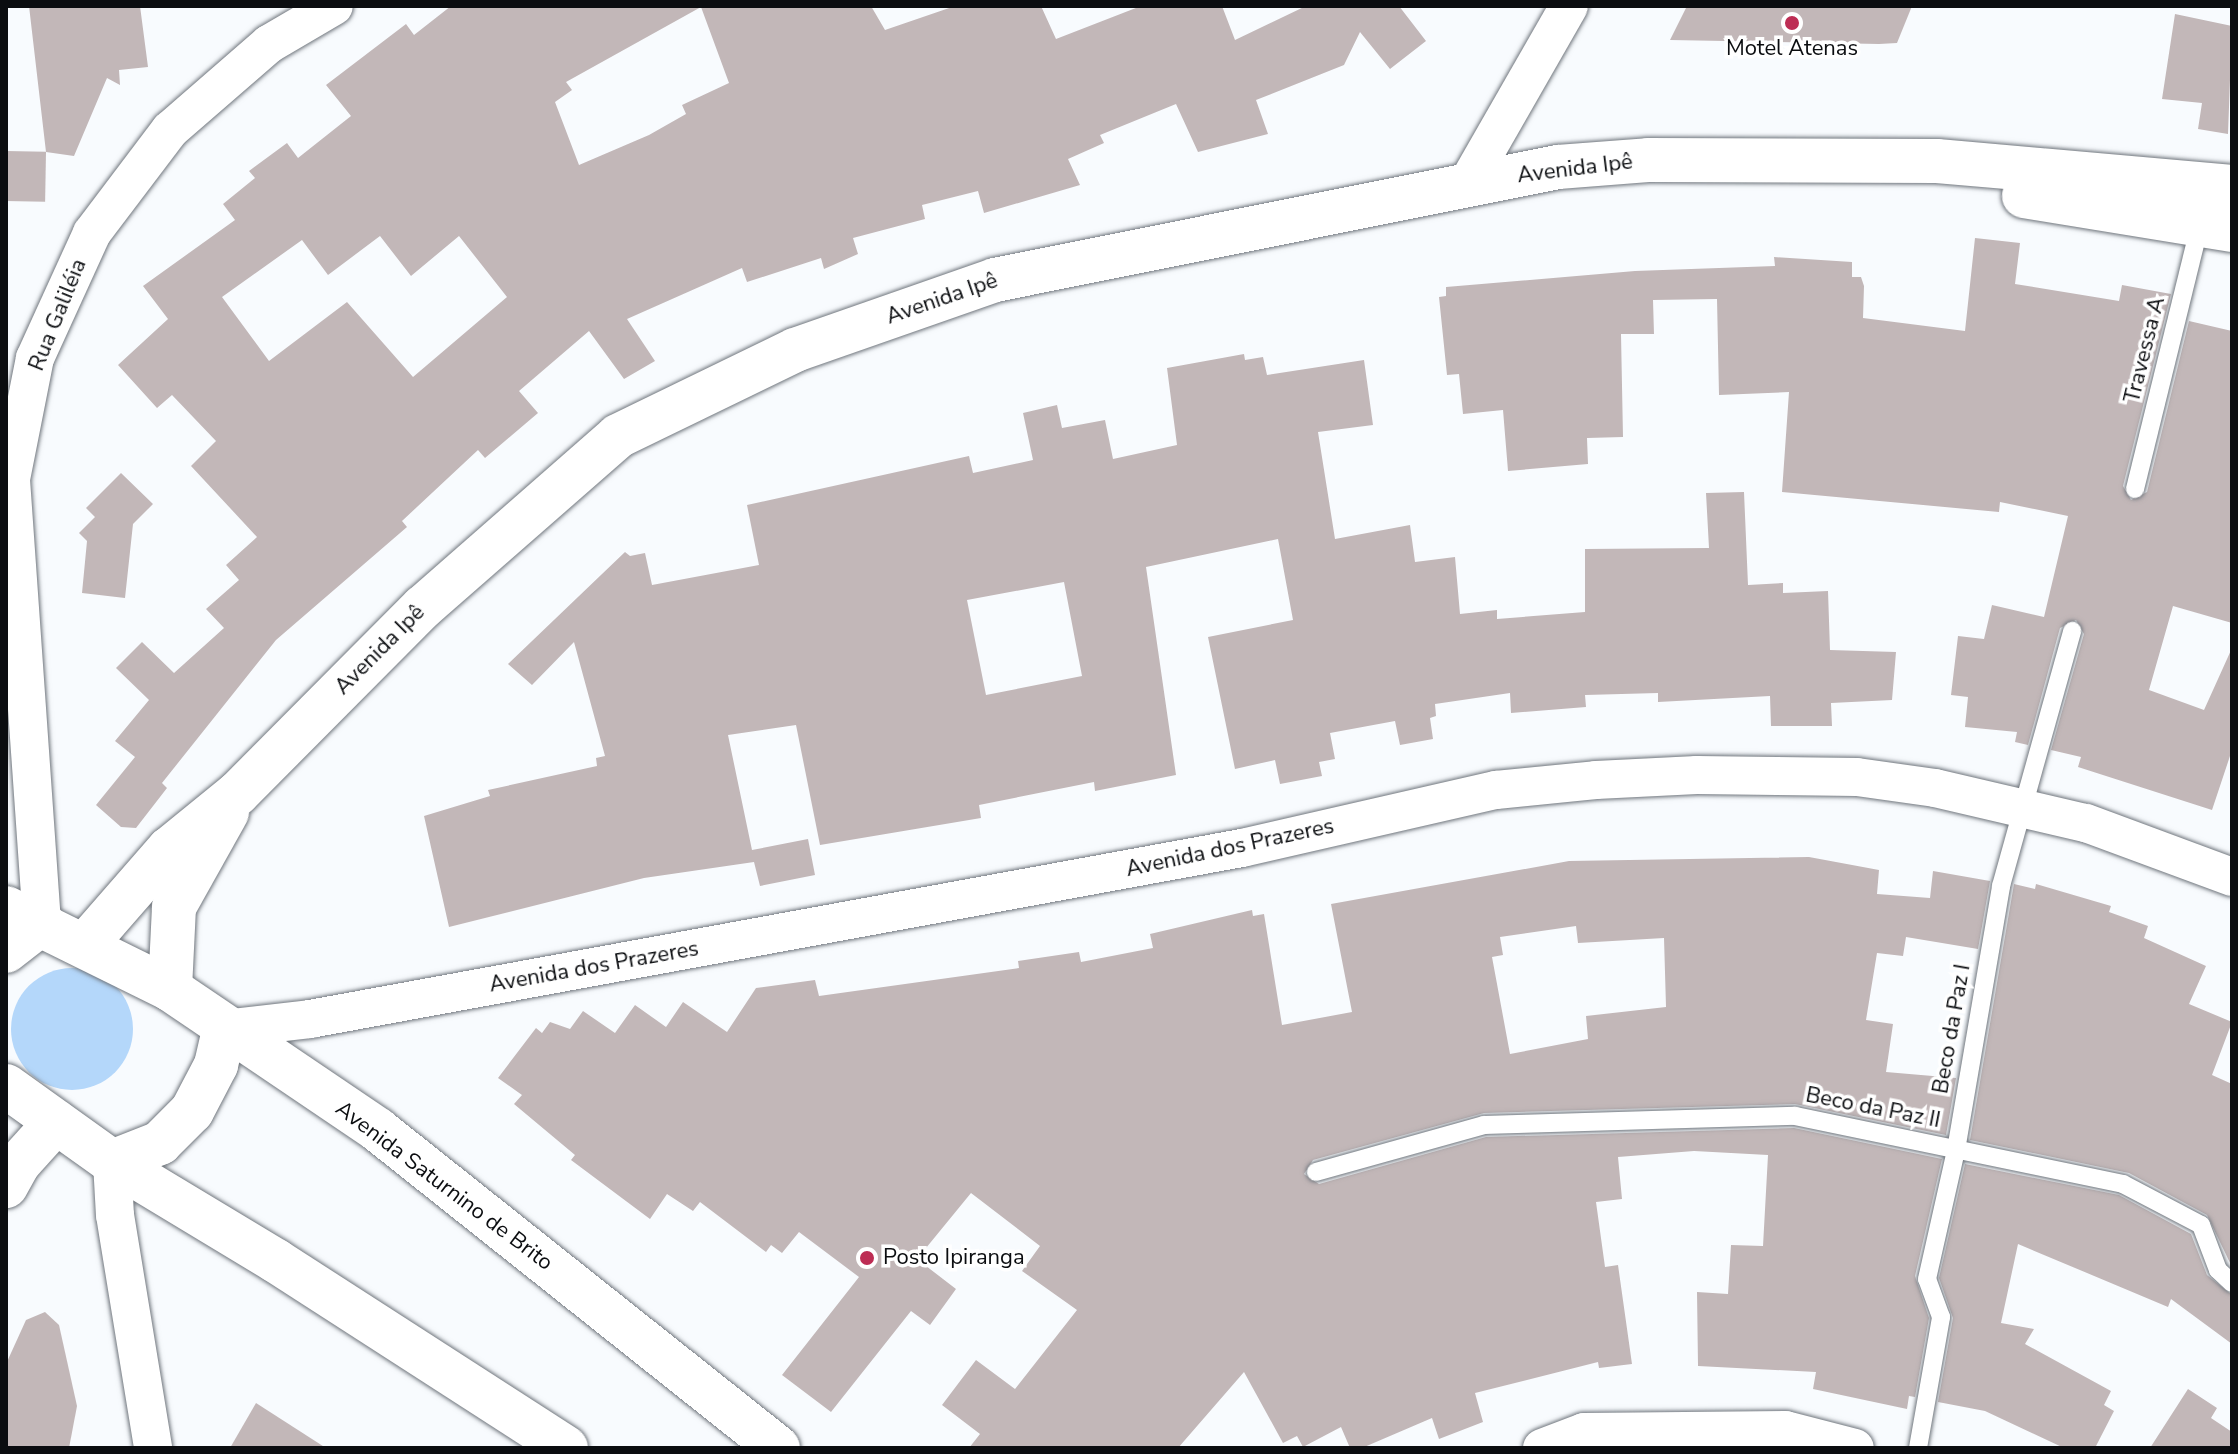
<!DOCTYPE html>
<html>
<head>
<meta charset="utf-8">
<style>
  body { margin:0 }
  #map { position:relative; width:2238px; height:1454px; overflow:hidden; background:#f8fbfe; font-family:"Nunito Sans",sans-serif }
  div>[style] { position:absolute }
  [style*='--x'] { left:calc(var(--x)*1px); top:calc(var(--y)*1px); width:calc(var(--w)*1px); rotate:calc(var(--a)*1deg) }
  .green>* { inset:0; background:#b4d7fa }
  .round { border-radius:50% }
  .building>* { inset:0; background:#c2b7b8; transform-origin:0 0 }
  .roads { filter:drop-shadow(0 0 2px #70767d) drop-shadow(0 0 2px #70767d) }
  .lane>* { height:18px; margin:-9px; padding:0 9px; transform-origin:9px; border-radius:9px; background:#fff }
  .street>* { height:38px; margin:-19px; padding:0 19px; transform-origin:19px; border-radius:19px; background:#fff }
  .secondary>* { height:44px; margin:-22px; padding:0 22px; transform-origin:22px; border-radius:22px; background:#fff }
  .dots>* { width:22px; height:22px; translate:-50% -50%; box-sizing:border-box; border:4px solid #fff; border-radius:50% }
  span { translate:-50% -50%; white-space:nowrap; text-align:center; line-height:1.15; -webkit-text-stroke:7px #fff; paint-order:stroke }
  .poi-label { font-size:22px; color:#0b0d10 }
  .left { translate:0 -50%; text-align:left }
  .street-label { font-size:22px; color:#0b0d10 }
  .frame { position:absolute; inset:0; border:8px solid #0b0d10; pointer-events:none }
</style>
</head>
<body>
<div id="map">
  <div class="green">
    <div class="round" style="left:11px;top:968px;width:122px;height:122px"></div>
  </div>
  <div class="building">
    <div style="clip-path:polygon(29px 6px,140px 6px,148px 67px,119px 70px,120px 85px,107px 78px,74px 156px,46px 152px)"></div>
    <div style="clip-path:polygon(evenodd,451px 6px,871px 6px,885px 30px,955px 6px,1041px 6px,1056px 39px,1141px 6px,1222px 6px,1235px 40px,1306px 6px,1399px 6px,1426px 41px,1390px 69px,1360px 32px,1344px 65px,1256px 100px,1268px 134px,1198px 152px,1176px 104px,1100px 135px,1104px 143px,1068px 159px,1080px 185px,984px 213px,978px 191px,922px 205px,925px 219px,853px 238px,858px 254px,824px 269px,821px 258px,747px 282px,742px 268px,627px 319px,655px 361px,624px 379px,589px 331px,519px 391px,538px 413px,485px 458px,478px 450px,402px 521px,407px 527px,276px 640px,162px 783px,167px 788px,136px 828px,121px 827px,96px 805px,135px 757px,115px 741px,149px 700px,116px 668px,142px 642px,174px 673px,224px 628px,206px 609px,239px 580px,226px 565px,257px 537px,191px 466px,216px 441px,172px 395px,157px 408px,118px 365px,168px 319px,143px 286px,235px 220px,223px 204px,255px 178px,249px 171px,287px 143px,298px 158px,351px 116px,326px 85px,406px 24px,414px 35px,451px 6px,701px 7px,729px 83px,682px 105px,686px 114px,649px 135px,579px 165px,555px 102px,572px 90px,566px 82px,701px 7px,451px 6px,380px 236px,411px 276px,459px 236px,507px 297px,413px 377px,347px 302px,269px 361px,222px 297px,302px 240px,328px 275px,380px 236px)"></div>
    <div style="clip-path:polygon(1687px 6px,1912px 6px,1897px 43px,1879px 44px,1670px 40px)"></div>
    <div style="clip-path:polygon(2175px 14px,2232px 26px,2228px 134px,2198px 129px,2202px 103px,2162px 99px)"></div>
    <div style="left:6px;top:151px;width:40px;height:50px;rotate:1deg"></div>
    <div style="clip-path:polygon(1975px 238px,2020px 243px,2015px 284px,2119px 301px,2122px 285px,2171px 294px,2123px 486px,2131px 500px,2147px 492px,2189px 321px,2232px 331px,2232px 623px,2173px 606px,2149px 690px,2204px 710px,2232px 648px,2232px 750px,2212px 810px,2078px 767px,2081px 757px,2051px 750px,2084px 634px,2076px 620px,2060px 628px,2028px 745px,2015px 742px,2017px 732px,1965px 727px,1968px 697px,1951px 695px,1958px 636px,1984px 639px,1992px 605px,2044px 617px,2068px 516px,2000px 502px,1999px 512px,1782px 492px,1789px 392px,1719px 395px,1717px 299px,1653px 300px,1654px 334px,1621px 334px,1623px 437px,1587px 438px,1588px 464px,1508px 471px,1503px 410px,1463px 414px,1459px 374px,1447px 375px,1439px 297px,1446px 296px,1446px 287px,1635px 271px,1775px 266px,1774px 257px,1852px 262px,1852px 277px,1861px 277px,1864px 286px,1863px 318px,1965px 331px)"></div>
    <div style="clip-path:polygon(evenodd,1244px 354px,1245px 360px,1263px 357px,1267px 375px,1364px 360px,1373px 425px,1318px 432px,1335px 539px,1410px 525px,1415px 562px,1455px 557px,1460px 614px,1497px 610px,1497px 619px,1585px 612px,1585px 549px,1709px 548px,1706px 493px,1744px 492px,1748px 585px,1783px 583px,1783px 593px,1828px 591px,1830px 650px,1896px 652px,1892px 700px,1831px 703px,1832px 726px,1771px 726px,1770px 696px,1658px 702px,1658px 693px,1585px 695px,1586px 707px,1511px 713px,1510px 693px,1435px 704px,1436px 716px,1430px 718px,1433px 739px,1400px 745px,1395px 721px,1330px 733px,1335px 759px,1319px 762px,1322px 776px,1280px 784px,1275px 760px,1235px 769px,1208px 637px,1293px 620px,1278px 539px,1146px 567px,1176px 775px,1095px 791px,1094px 782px,979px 805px,981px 818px,820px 845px,796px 725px,728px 735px,752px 850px,808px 839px,815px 875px,760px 886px,754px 862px,644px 878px,449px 927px,424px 816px,490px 796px,488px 790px,597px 766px,596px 758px,605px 756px,574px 642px,532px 685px,508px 664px,625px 552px,630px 556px,645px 553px,652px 585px,759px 565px,747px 505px,969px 456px,973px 473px,1033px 460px,1023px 413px,1057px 405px,1062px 428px,1105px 420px,1113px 459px,1177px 445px,1167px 368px,1244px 354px,1064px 582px,1082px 676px,986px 695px,967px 600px,1064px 582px)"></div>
    <div style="clip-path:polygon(121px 473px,153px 504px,133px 524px,125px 598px,82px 593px,87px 541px,79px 533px,95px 517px,86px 508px)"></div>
    <div style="clip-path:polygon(evenodd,1809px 857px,1879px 870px,1877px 894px,1930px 898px,1933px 871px,1990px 881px,1978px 949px,1906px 937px,1903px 956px,1877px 953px,1866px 1020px,1893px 1024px,1886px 1072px,1956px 1078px,1946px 1135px,1795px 1104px,1484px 1113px,1313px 1160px,1304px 1174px,1319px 1184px,1486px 1137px,1794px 1128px,1942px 1159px,1915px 1276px,1929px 1318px,1915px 1397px,1909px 1396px,1907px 1409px,1813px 1389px,1816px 1372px,1698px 1366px,1697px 1292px,1728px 1294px,1731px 1245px,1763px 1246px,1768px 1155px,1694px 1151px,1618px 1157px,1622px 1199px,1596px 1202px,1605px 1267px,1618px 1265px,1632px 1364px,1599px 1368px,1598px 1362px,1475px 1393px,1483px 1422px,1439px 1439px,1432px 1418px,1362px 1448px,1350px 1448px,1341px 1427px,1303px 1447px,1297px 1436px,1283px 1443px,1244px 1372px,1178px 1448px,969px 1448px,980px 1434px,942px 1405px,976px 1360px,1015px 1389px,1077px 1310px,1022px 1271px,1040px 1246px,971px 1193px,917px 1259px,956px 1289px,930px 1325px,911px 1311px,831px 1412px,782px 1375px,859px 1277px,799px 1232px,782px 1253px,771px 1245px,766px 1252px,700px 1202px,693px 1211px,667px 1194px,650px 1219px,571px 1160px,575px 1155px,514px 1104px,522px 1095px,498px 1078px,536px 1028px,542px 1033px,550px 1022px,570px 1029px,583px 1011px,615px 1033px,635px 1005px,666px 1027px,683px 1002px,727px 1032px,756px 988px,815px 980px,819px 996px,1019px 968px,1018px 961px,1079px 952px,1081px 962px,1153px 948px,1150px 934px,1252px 910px,1253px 916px,1264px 914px,1282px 1025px,1352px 1012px,1331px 904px,1569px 861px,1809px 857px,1576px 926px,1578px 943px,1664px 938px,1666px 1007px,1586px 1016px,1588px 1039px,1510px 1054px,1492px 957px,1503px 955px,1500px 937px,1576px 926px)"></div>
    <div style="clip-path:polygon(2014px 884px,2035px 889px,2036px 884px,2111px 906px,2109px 912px,2148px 926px,2144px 938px,2206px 966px,2189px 1004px,2232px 1022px,2212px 1075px,2232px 1084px,2232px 1267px,2207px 1215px,2129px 1173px,1970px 1140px)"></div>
    <div style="clip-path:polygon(1965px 1164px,2119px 1195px,2191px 1234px,2207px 1275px,2232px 1295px,2232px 1344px,2171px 1299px,2168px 1307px,2018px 1244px,2001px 1323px,2034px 1329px,2025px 1344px,2111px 1391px,2104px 1405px,2114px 1411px,2095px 1448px,2064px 1448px,1985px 1411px,1938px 1402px,1953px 1318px,1939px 1278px)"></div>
    <div style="clip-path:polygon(45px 1312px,59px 1325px,77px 1406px,69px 1448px,6px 1448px,6px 1364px,26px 1320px)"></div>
    <div style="clip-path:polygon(2188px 1389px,2217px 1408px,2211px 1418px,2232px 1432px,2232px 1448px,2150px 1448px)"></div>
    <div style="clip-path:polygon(256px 1403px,326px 1448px,230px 1448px)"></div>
  </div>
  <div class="roads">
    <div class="lane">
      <div style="--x:2135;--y:489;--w:272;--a:-76.2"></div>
      <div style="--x:1316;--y:1172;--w:174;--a:-15.6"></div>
      <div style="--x:1484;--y:1125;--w:311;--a:-1.7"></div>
      <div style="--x:1795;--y:1116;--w:335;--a:11.7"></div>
      <div style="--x:2123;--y:1184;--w:88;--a:27.7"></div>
      <div style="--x:2201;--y:1225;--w:48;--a:69.3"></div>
      <div style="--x:2218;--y:1270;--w:19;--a:43"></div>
      <div style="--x:1918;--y:1448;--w:133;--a:-80"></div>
      <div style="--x:1941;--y:1317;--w:40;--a:-110.2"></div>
      <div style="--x:1927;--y:1279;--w:132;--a:-77.3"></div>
      <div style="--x:1956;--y:1150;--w:268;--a:-80.3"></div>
      <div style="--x:2001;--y:886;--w:265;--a:-74.4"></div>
    </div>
    <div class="street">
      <div style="--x:1466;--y:186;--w:207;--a:-60.2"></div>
      <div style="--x:42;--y:923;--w:445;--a:-94"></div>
      <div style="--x:11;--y:479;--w:123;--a:-78.8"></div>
      <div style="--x:35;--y:358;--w:137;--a:-65.5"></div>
      <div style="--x:92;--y:233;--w:129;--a:-52.9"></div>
      <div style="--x:170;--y:130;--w:131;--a:-41"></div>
      <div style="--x:269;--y:44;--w:75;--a:-30.3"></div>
      <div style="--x:224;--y:1029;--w:87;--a:-6.6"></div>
      <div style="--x:310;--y:1019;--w:948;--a:-10.4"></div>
      <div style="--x:1242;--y:848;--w:261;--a:-12.9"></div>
      <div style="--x:1496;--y:790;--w:100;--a:-5.7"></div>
      <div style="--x:1596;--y:780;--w:101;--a:-2.8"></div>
      <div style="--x:1697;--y:775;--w:160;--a:0.7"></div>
      <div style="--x:1857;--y:777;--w:79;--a:8"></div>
      <div style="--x:1935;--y:788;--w:155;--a:13.1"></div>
      <div style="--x:2086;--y:823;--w:156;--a:20.3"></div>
      <div style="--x:112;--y:1162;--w:53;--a:86.8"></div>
      <div style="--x:115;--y:1215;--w:236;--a:80.7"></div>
      <div style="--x:1542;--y:1448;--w:45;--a:-20.9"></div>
      <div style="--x:1584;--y:1432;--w:201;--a:-0.6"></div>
      <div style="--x:1785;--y:1430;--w:72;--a:14.4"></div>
    </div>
    <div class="secondary">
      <div style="--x:2024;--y:196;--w:211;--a:9.3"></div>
      <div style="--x:6;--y:908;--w:183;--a:26.3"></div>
      <div style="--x:170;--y:989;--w:251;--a:34.1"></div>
      <div style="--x:378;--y:1130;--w:511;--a:38.48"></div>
      <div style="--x:86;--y:944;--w:126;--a:-48.9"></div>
      <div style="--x:169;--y:849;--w:89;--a:-39.1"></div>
      <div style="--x:238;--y:793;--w:262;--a:-45.2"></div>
      <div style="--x:423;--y:607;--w:259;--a:-41.2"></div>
      <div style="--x:618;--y:436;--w:197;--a:-25.9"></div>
      <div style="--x:795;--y:350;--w:212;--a:-19.3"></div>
      <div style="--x:995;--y:280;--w:574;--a:-11.35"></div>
      <div style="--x:1558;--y:167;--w:90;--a:-4.4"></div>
      <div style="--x:1648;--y:160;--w:289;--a:0.2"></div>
      <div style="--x:1937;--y:161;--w:296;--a:5"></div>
      <div style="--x:6;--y:951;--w:46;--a:-37.9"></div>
      <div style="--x:170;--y:989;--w:82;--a:-87.2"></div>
      <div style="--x:174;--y:907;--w:109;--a:-60.8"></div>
      <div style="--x:6;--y:1086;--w:130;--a:35.6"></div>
      <div style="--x:112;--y:1162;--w:192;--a:31.1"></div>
      <div style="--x:276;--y:1261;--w:345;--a:32.8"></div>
      <div style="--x:112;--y:1162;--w:52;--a:-21.6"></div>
      <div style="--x:160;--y:1143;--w:45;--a:-45"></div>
      <div style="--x:192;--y:1111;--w:52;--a:-62.4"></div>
      <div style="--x:216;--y:1065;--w:37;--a:-77"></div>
      <div style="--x:6;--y:1186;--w:26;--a:-61"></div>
      <div style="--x:19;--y:1163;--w:55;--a:-47.9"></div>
    </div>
  </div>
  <div class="dots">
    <div style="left:1792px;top:23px;background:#bd2d54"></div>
    <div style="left:867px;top:1258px;background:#bd2d54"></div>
  </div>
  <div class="poi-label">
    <span style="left:1792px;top:49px">Motel Atenas</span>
    <span class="left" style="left:883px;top:1258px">Posto Ipiranga</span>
  </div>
  <div class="street-label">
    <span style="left:1575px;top:169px;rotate:-7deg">Avenida Ipê</span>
    <span style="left:942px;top:299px;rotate:-19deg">Avenida Ipê</span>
    <span style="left:58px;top:315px;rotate:-68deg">Rua Galiléia</span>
    <span style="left:2145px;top:350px;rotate:-76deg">Travessa A</span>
    <span style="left:380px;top:650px;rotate:-45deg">Avenida Ipê</span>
    <span style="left:1230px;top:848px;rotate:-12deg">Avenida dos Prazeres</span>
    <span style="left:594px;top:967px;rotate:-10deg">Avenida dos Prazeres</span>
    <span style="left:1952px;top:1029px;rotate:-80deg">Beco da Paz I</span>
    <span style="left:1873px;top:1108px;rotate:11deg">Beco da Paz II</span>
    <span style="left:444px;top:1186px;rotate:37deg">Avenida Saturnino de Brito</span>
  </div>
  <div class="frame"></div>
</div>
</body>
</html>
